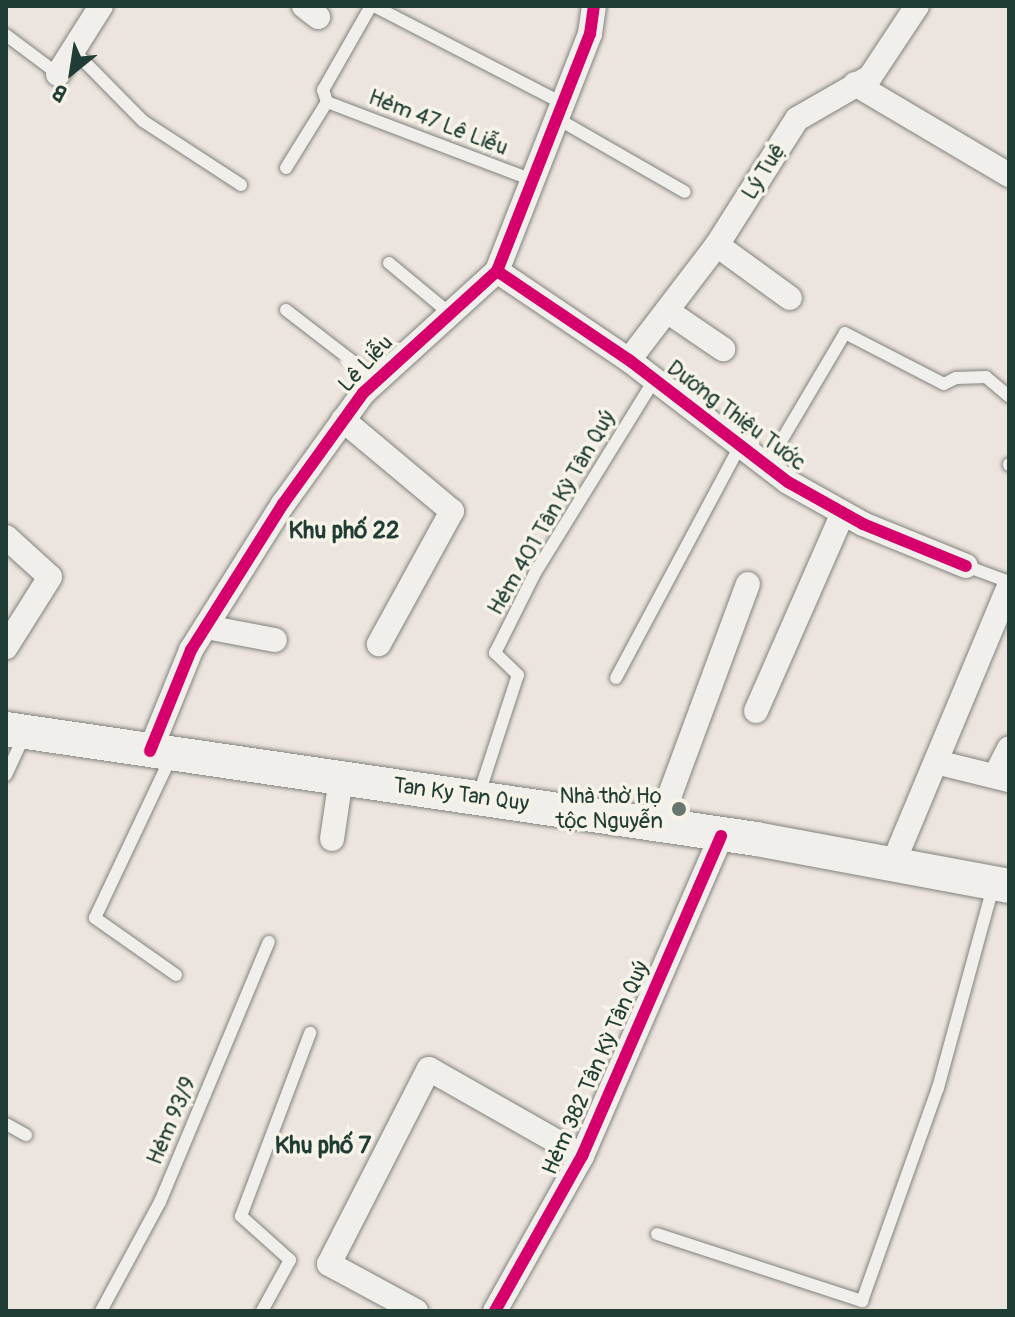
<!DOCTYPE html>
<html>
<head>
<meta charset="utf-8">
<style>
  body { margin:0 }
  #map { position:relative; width:1015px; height:1317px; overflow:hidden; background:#ece4de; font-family:Pangolin,sans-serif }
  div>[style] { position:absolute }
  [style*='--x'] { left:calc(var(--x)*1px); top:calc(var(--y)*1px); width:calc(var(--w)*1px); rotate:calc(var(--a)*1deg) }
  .roads { filter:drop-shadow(0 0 2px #81837e) drop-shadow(0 0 2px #81837e) }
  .lane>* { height:12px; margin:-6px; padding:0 6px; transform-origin:6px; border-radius:6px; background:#f1efeb }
  .street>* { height:24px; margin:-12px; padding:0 12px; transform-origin:12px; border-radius:12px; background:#f1efeb }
  .secondary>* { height:34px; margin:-17px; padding:0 17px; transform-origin:17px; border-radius:17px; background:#f1efeb }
  .cycleway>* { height:12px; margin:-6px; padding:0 6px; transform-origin:6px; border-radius:6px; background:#d6006c }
  .dots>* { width:22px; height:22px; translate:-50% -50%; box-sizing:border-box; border:4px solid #f7f3e8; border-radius:50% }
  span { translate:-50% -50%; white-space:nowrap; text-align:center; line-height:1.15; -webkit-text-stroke:7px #f7f3e8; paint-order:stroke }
  .street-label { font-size:22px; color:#1f3d34 }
  .poi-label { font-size:22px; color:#1f3d34 }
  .right { translate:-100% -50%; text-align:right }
  .neighbourhood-label { font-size:24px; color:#1f3d34; font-weight:700 }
  .frame { position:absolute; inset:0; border:8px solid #1f3d34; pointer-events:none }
  .north { position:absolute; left:32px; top:32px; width:80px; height:80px; -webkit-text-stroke:6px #f7f3e8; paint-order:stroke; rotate:210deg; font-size:22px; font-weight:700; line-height:32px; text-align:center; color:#1f3d34 }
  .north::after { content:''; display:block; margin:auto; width:28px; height:36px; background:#1f3d34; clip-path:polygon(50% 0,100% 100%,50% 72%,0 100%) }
</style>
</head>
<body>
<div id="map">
  <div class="roads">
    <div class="lane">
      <div style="--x:374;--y:6;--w:214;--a:27.3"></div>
      <div style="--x:6;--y:35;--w:65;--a:36.9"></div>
      <div style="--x:73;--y:50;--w:100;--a:45.4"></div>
      <div style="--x:143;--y:121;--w:117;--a:33.1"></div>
      <div style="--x:327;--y:102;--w:13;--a:-108"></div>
      <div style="--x:323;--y:90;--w:97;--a:-60.3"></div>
      <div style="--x:558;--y:119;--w:146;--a:29.9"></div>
      <div style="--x:286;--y:168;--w:78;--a:-58.2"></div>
      <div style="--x:327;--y:102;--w:222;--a:20.8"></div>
      <div style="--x:389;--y:263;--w:77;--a:39.7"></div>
      <div style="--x:286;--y:310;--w:115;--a:37.6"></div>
      <div style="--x:767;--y:465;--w:153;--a:-59.4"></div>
      <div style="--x:845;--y:333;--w:111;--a:27.3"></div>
      <div style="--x:944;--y:384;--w:13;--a:-27"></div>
      <div style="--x:956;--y:378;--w:30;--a:-2"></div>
      <div style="--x:986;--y:377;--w:30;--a:40"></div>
      <div style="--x:1009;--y:465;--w:1;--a:-90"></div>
      <div style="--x:966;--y:566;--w:46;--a:20.4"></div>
      <div style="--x:616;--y:678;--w:263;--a:-61.9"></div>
      <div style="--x:171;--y:757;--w:178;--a:115.3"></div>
      <div style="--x:95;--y:918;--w:99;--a:35.1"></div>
      <div style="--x:6;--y:775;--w:43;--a:-65.2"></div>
      <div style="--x:479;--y:794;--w:125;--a:-71.9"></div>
      <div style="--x:518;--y:675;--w:32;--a:-136"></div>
      <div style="--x:495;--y:653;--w:89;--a:-63.4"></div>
      <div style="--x:535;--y:573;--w:227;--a:-58.3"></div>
      <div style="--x:6;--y:1124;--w:23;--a:29"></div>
      <div style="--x:657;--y:1234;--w:216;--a:18.1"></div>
      <div style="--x:862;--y:1301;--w:226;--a:-70.4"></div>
      <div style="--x:938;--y:1088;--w:208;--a:-74.7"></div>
      <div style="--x:101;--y:1311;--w:124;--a:-61.6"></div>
      <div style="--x:160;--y:1202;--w:282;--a:-67.3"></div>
      <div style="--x:262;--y:1311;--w:58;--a:-61.2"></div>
      <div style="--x:290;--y:1260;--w:66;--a:-138.1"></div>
      <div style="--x:241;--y:1216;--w:196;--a:-69.3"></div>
    </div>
    <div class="street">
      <div style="--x:304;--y:6;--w:18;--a:38"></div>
      <div style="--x:58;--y:74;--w:80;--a:-57.7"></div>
      <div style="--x:855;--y:84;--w:179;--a:30.6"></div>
      <div style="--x:717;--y:245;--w:90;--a:36"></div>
      <div style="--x:497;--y:271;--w:159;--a:34"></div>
      <div style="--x:629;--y:360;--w:200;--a:37.5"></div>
      <div style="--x:788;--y:482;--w:86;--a:29.2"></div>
      <div style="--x:863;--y:524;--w:111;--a:22.2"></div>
      <div style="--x:667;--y:311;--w:68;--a:34.2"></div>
      <div style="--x:629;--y:360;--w:145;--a:-52.6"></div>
      <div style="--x:717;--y:245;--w:149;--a:-57.6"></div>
      <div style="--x:797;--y:119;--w:84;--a:-29.9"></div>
      <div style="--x:870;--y:77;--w:85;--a:-56.5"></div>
      <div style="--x:343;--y:420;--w:142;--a:39.9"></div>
      <div style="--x:452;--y:511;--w:152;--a:118.8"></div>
      <div style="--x:6;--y:537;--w:59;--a:42.3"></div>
      <div style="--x:50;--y:577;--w:83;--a:122.2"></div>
      <div style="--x:206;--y:627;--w:70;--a:10.7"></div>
      <div style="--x:756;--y:711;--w:216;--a:-66.3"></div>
      <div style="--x:150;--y:751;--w:109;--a:-67.9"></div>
      <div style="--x:191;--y:650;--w:173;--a:-57.8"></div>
      <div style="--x:283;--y:504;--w:137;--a:-54.2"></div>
      <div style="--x:363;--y:393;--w:181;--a:-42.3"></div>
      <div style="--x:497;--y:271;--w:255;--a:-68.6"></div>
      <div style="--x:590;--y:34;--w:28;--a:-82"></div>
      <div style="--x:936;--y:762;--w:75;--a:13.9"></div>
      <div style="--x:995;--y:776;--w:31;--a:-63"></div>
      <div style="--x:658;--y:827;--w:259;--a:-69.7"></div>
      <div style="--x:332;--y:839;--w:62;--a:-81.6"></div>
      <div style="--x:892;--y:866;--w:303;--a:-67.3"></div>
      <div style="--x:416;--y:1311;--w:99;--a:-151.6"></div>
      <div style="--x:329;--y:1264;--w:219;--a:-62.9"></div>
      <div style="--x:429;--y:1069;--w:176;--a:29.6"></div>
      <div style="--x:495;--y:1311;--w:178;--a:-60.7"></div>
      <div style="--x:582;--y:1156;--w:349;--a:-66.5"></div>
    </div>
    <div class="secondary">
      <div style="--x:6;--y:729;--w:758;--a:8.34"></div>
      <div style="--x:756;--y:839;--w:257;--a:10.5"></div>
    </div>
  </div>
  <div class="cycleway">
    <div style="--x:497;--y:271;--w:159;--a:34"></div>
    <div style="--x:629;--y:360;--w:200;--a:37.5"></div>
    <div style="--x:788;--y:482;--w:86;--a:29.2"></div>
    <div style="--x:863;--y:524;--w:111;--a:22.2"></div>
    <div style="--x:150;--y:751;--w:109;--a:-67.9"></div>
    <div style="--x:191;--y:650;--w:173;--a:-57.8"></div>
    <div style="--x:283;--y:504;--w:137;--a:-54.2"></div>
    <div style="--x:363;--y:393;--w:181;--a:-42.3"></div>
    <div style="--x:497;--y:271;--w:255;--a:-68.6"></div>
    <div style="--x:590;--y:34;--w:28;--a:-82"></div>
    <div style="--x:495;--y:1311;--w:178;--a:-60.7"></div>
    <div style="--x:582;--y:1156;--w:349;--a:-66.5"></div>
  </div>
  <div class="dots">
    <div style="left:679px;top:809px;background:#677770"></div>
  </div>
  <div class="street-label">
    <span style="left:438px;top:123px;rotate:21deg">Hẻm 47 Lê Liễu</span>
    <span style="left:764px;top:172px;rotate:-58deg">Lý Tuệ</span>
    <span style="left:366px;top:364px;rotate:-47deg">Lê Liễu</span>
    <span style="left:736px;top:416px;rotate:37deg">Dương Thiệu Tước</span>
    <span style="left:552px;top:513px;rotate:-60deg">Hẻm 401 Tân Kỳ Tân Quý</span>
    <span style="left:461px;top:795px;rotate:8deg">Tan Ky Tan Quy</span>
    <span style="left:596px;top:1068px;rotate:-66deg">Hẻm 382 Tân Kỳ Tân Quý</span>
    <span style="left:172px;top:1121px;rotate:-67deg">Hẻm 93/9</span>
  </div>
  <div class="poi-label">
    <span class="right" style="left:663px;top:809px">Nhà thờ Họ<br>tộc Nguyễn</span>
  </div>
  <div class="neighbourhood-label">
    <span style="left:344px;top:531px">Khu phố 22</span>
    <span style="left:323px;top:1146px">Khu phố 7</span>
  </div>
  <div class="frame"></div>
  <div class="north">B</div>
</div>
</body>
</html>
